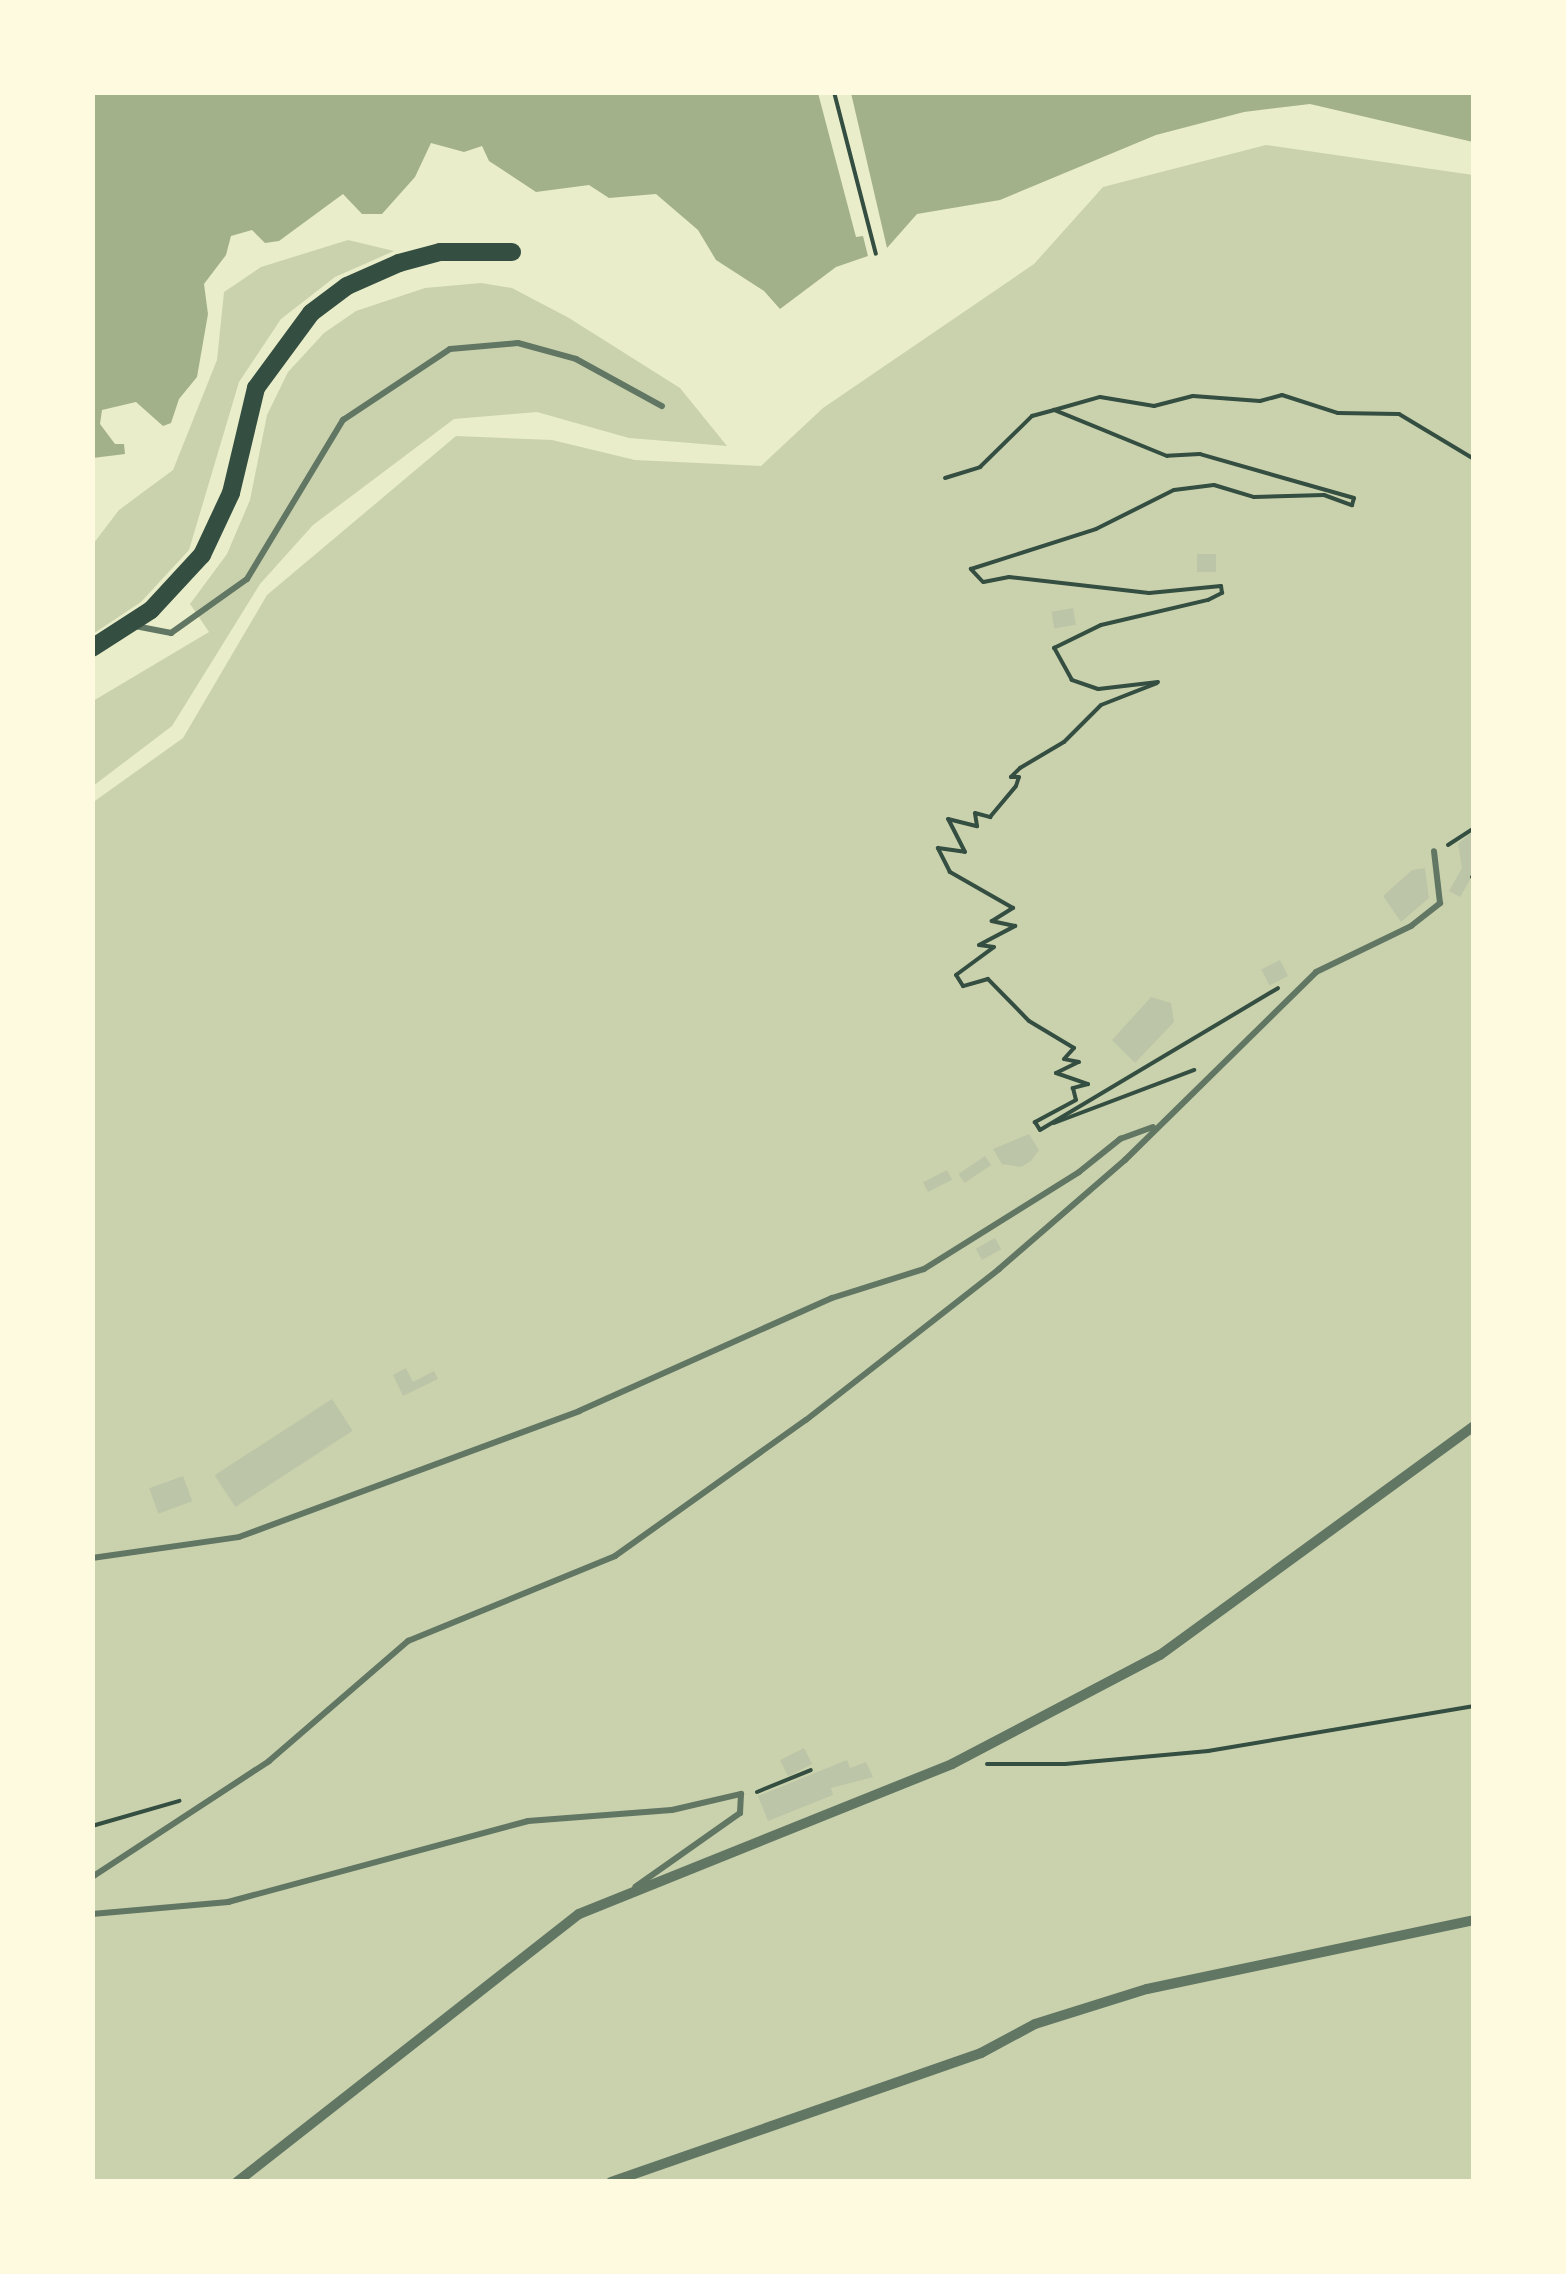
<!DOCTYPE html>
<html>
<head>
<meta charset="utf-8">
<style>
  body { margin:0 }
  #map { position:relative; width:1566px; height:2274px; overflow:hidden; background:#e9edc9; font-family:"Sofia Sans Condensed",sans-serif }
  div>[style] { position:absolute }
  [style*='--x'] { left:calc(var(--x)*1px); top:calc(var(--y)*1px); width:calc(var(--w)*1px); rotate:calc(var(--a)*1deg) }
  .green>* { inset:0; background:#cad2ad }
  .water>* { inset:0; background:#a3b18a }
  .building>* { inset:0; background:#bcc5a7; transform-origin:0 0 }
  .path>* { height:4px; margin:-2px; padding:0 2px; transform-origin:2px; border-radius:2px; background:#344e41 }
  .service>* { height:6px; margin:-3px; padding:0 3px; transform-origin:3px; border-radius:3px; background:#617663 }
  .minor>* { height:10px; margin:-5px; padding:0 5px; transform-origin:5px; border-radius:5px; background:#617663 }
  .secondary>* { height:18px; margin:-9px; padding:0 9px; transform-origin:9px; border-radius:9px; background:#344e41 }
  span { translate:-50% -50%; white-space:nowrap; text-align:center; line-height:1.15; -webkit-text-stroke:9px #fefae0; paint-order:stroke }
  .frame { position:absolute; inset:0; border:95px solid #fefae0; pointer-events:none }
</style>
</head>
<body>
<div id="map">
  <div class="green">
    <div style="clip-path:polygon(1266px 145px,1473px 175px,1473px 2181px,93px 2181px,92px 803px,183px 738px,267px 595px,456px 436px,552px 440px,635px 460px,761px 466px,823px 408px,1034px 264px,1103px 187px)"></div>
    <div style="clip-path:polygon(348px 240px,394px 251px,335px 277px,281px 319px,239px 382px,189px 550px,141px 602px,93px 634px,93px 544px,119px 510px,173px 470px,217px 360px,224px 292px,261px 267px)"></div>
    <div style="clip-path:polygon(481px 283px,512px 288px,569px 318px,680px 388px,727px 446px,629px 438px,537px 412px,454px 419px,313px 525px,260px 584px,172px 726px,93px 786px,93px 701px,209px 632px,190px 604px,227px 554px,250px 500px,267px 415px,288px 372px,324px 333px,356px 311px,425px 288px)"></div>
  </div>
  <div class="water">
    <div style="clip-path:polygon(93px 92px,818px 93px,856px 237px,863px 236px,868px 256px,836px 267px,780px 309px,764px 291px,716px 260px,698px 230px,656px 194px,609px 198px,589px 185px,536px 192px,489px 161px,482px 146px,464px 152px,431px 143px,415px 177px,382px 214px,362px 214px,343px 194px,279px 241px,265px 243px,252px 230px,231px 236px,226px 255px,204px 284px,208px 314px,197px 377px,179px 399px,171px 423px,163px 426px,136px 402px,102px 410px,100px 424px,115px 444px,124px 444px,125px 454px,93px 458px)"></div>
    <div style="clip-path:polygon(851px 93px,1473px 93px,1473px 142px,1310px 104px,1244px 112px,1156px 135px,1000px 200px,917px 214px,887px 248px)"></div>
  </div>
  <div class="building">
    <div style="left:1197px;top:554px;width:19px;height:18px"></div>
    <div style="left:1073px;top:608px;width:17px;height:22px;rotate:80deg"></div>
    <div style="clip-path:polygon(1474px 830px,1474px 873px,1460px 897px,1449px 891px,1462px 868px,1458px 844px)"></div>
    <div style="clip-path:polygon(1425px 868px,1429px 898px,1401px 922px,1383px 896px,1412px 870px)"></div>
    <div style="left:1280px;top:960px;width:18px;height:21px;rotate:63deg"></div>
    <div style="clip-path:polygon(1151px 997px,1171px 1003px,1174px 1022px,1135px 1063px,1112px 1040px)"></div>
    <div style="clip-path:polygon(1029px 1134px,1039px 1150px,1031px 1161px,1021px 1167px,1002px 1164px,993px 1149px)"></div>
    <div style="left:985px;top:1156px;width:11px;height:32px;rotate:56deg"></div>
    <div style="left:947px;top:1170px;width:11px;height:27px;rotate:63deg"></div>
    <div style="left:995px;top:1238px;width:13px;height:22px;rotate:61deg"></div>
    <div style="clip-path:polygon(406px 1368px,413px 1382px,434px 1371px,438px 1379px,403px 1396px,393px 1375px)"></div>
    <div style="left:332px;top:1399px;width:38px;height:140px;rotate:57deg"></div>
    <div style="left:183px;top:1476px;width:27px;height:36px;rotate:70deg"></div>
    <div style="left:804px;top:1748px;width:18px;height:27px;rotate:63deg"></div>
    <div style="clip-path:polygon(847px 1760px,850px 1768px,866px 1762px,873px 1777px,831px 1788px,833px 1795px,768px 1821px,758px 1796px)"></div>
  </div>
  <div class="path">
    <div style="--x:834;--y:92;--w:167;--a:75.5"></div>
    <div style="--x:945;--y:478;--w:37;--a:-17"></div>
    <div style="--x:980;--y:467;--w:73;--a:-44.4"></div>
    <div style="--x:1032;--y:416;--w:23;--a:-15"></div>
    <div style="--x:1158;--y:682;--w:60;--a:173.3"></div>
    <div style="--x:1098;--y:689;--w:28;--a:-161"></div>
    <div style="--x:1072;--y:680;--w:37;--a:-119"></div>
    <div style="--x:1054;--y:648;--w:52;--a:-26.1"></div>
    <div style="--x:1101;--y:625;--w:110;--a:-13.2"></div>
    <div style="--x:1208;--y:600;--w:16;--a:-27"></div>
    <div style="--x:1222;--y:593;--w:7;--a:-98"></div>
    <div style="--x:1221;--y:586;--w:72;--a:174.4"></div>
    <div style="--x:1149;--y:593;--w:141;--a:-173.5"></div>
    <div style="--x:1009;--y:577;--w:26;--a:169"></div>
    <div style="--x:983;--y:582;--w:18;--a:-133"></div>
    <div style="--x:971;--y:569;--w:131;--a:-17.7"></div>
    <div style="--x:1096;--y:529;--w:87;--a:-26.6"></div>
    <div style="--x:1174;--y:490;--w:40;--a:-7.1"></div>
    <div style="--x:1214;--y:485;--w:42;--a:16.7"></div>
    <div style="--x:1254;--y:497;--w:70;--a:-1.6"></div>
    <div style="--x:1324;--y:495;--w:30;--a:20"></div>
    <div style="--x:1352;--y:505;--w:7;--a:-74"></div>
    <div style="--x:1354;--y:498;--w:160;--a:-164.1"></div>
    <div style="--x:1200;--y:454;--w:33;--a:177"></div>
    <div style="--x:1167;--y:456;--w:122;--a:-157.8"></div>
    <div style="--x:1054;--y:410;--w:48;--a:-15.8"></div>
    <div style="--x:1100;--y:397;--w:55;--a:9.5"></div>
    <div style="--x:1154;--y:406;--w:40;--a:-14.4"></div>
    <div style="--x:1193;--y:396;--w:67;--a:4.3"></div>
    <div style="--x:1260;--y:401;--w:23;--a:-15"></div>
    <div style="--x:1282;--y:395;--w:59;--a:17.8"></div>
    <div style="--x:1338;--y:413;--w:61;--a:0.9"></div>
    <div style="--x:1399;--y:414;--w:87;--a:31"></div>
    <div style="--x:1448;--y:845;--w:31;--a:-33"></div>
    <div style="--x:1472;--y:877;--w:2;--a:27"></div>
    <div style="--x:1056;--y:1073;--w:25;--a:-26"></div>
    <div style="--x:1079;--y:1062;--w:15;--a:-169"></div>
    <div style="--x:1064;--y:1059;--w:15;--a:-48"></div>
    <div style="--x:1074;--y:1048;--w:52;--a:-149"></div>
    <div style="--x:1029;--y:1021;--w:59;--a:-134.3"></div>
    <div style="--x:988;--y:979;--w:26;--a:164"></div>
    <div style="--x:963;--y:986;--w:13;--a:-122"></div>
    <div style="--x:956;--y:975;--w:47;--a:-36.4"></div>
    <div style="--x:994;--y:947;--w:15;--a:-172"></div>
    <div style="--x:979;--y:945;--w:41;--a:-27.8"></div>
    <div style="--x:1015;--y:926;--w:24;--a:-168"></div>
    <div style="--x:992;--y:921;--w:25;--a:-32"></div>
    <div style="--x:1013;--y:908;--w:73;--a:-150.3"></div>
    <div style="--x:950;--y:872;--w:27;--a:-117"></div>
    <div style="--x:938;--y:848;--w:27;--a:8"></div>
    <div style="--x:965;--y:852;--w:37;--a:-117"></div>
    <div style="--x:948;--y:819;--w:30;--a:14"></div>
    <div style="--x:977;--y:826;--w:13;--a:-99"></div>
    <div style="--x:975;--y:813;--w:16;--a:15"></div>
    <div style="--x:990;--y:817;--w:40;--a:-50"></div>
    <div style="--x:1016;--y:786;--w:9;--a:-72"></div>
    <div style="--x:1019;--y:777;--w:8;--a:180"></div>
    <div style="--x:1011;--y:777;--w:13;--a:-45"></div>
    <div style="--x:1020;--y:768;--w:51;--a:-30.6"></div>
    <div style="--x:1064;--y:742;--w:52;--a:-45"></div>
    <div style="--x:1101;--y:705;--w:60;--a:-21.4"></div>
    <div style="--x:1056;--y:1073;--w:34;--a:19"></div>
    <div style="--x:1088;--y:1084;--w:16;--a:165"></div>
    <div style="--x:1073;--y:1088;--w:12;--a:76"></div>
    <div style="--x:1076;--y:1100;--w:47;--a:151.8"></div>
    <div style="--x:1035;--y:1122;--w:9;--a:58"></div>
    <div style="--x:1040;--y:1130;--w:277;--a:-30.8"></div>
    <div style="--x:1054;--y:1123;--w:150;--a:-20.7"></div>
    <div style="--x:987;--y:1764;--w:78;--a:0"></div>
    <div style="--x:1065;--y:1764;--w:144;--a:-5.2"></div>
    <div style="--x:1208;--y:1751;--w:270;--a:-9.6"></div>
    <div style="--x:757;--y:1792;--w:58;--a:-22.2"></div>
    <div style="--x:92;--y:1826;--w:91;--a:-16"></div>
  </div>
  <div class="service">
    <div style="--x:135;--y:626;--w:37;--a:11"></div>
    <div style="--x:171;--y:633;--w:93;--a:-35.4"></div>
    <div style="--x:247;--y:579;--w:186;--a:-58.9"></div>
    <div style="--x:343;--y:420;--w:128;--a:-33.6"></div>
    <div style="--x:450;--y:349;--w:68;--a:-5"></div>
    <div style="--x:518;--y:343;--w:60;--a:15.4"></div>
    <div style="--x:576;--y:359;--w:98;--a:28.7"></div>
    <div style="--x:92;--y:1558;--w:148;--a:-8.1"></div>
    <div style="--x:239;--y:1537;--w:363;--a:-20.3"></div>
    <div style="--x:579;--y:1411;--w:277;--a:-24.1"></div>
    <div style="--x:832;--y:1298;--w:96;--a:-17.5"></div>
    <div style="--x:924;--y:1269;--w:183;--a:-32"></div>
    <div style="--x:1079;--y:1172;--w:53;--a:-38.8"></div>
    <div style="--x:1120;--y:1139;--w:35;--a:-20"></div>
    <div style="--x:92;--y:1877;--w:212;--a:-33.2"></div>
    <div style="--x:269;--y:1761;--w:184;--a:-40.8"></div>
    <div style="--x:408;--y:1641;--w:224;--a:-22.3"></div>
    <div style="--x:615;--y:1556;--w:234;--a:-35.5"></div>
    <div style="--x:806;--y:1420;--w:245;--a:-38"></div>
    <div style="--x:999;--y:1269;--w:167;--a:-40.9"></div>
    <div style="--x:1125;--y:1160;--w:268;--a:-44.5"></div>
    <div style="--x:1316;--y:972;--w:106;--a:-25.8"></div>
    <div style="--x:1411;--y:926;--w:37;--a:-38"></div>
    <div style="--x:1440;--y:903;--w:52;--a:-96.6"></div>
    <div style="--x:92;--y:1914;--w:137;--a:-5"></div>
    <div style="--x:228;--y:1902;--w:311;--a:-15.1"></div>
    <div style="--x:528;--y:1821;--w:144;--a:-4.4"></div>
    <div style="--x:672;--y:1810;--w:71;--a:-13.1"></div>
    <div style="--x:741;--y:1794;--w:19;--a:93"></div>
    <div style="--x:740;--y:1813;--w:128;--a:144.8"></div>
  </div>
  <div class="minor">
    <div style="--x:237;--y:2182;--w:434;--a:-38.1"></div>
    <div style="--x:579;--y:1914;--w:402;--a:-21.9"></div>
    <div style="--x:952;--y:1764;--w:235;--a:-27.7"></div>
    <div style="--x:1160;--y:1655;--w:389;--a:-36.1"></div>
    <div style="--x:611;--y:2182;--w:392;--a:-19.2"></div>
    <div style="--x:981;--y:2053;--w:61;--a:-28.2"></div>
    <div style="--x:1035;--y:2024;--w:117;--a:-17.4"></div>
    <div style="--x:1147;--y:1989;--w:334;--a:-11.9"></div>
  </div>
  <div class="secondary">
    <div style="--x:92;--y:648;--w:70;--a:-32.8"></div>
    <div style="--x:151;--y:610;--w:75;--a:-47.2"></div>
    <div style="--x:202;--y:555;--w:68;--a:-64.9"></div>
    <div style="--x:231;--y:493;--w:108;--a:-76.6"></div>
    <div style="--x:256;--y:388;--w:93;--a:-53.7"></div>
    <div style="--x:311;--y:313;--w:45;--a:-36.9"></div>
    <div style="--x:347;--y:286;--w:57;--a:-23.9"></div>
    <div style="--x:399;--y:263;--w:42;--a:-15"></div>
    <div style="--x:440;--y:252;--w:72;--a:0"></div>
  </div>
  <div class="frame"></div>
</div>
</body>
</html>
